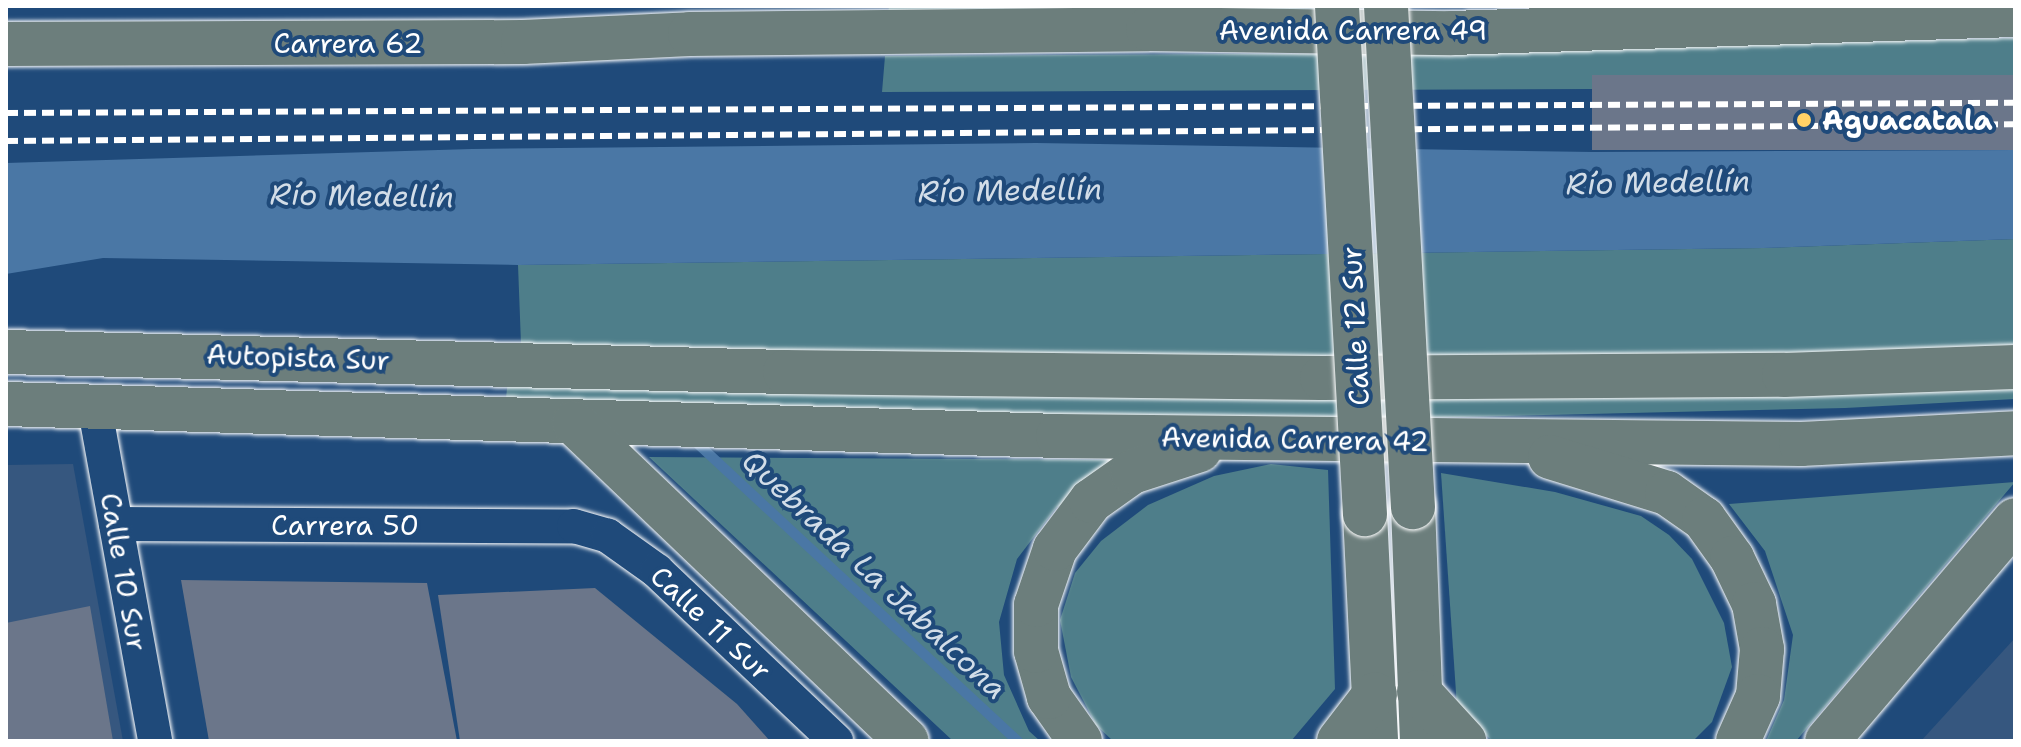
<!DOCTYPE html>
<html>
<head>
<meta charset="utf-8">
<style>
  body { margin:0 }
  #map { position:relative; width:2021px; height:747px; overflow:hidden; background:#1f4a7a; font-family:"Shantell Sans",sans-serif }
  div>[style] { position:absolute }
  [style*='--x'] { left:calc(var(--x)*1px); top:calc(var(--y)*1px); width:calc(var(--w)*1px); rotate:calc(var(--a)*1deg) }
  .built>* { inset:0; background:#36577f }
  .green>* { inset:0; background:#4e7e8a }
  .water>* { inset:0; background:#4a77a5 }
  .stream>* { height:10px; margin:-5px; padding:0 5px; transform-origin:5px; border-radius:5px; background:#4a77a5 }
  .building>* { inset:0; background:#6b768a; transform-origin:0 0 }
  .roads { filter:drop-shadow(0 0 2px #fff) drop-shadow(0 0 2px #fff) }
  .minor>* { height:34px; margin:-17px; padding:0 17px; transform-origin:17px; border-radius:17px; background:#1f4a7a }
  .major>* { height:44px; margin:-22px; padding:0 22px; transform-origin:22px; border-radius:22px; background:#6c7e7c }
  .highway>* { height:44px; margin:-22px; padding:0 22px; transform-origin:22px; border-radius:22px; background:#6c7e7c }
  .rail>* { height:6px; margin-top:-3px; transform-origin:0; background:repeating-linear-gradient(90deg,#fff 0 12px,transparent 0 18px) }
  .bridges { filter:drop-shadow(0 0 2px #fff) drop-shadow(0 0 2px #fff) }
  .major-bridge>* { height:44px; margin:-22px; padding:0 22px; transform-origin:22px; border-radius:22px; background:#6c7e7c }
  .dots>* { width:22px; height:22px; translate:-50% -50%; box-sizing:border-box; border:4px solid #1f4a7a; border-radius:50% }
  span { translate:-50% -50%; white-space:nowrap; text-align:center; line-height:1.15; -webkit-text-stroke:8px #1f4a7a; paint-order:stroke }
  .street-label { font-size:28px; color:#fff }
  .poi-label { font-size:28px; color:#fff; font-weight:700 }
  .left { translate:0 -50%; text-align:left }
  .water-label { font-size:30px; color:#d2dde8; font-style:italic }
  .frame { position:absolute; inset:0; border:8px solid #fff; pointer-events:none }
</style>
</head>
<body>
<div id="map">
  <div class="built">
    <div style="clip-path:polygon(73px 464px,123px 741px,6px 741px,6px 465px)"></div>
    <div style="clip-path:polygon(2015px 638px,2015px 741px,1921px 741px)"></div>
  </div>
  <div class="green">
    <div style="clip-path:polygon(889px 6px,1515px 6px,888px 14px)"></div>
    <div style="clip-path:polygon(2015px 38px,2015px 75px,1593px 76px,1592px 89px,882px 92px,885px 56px,1429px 53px)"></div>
    <div style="clip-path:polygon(2015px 239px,2015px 350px,1327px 365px,521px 344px,518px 265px,1763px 248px)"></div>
    <div style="clip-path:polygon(508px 380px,2015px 385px,2015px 399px,1845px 408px,1332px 420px,834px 412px,506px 398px)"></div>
    <div style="clip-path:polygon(649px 457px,1122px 460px,1056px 508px,1017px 559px,999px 622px,1004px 675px,1029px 731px,1040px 741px,953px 741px)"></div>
    <div style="clip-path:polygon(1271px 464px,1328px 470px,1335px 689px,1291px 741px,1113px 741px,1096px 725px,1071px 677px,1060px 620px,1075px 573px,1101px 541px,1148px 505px,1214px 476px)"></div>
    <div style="clip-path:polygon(1441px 473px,1555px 492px,1641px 516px,1669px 535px,1692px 559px,1724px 623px,1732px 667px,1712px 722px,1693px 741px,1492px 741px,1457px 707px)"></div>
    <div style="clip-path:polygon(2015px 482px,1796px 741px,1766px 741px,1784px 700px,1793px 635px,1765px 551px,1729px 504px)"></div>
  </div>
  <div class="water">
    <div style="clip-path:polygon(1036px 143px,1593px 152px,2015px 150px,2015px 239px,1763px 248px,518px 265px,103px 258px,6px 274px,6px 163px,472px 149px)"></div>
  </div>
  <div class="stream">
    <div style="--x:698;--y:444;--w:437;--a:42.9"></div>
  </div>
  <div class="building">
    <div style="left:2015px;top:75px;width:75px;height:423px;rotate:90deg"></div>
    <div style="clip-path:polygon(181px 580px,427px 583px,457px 741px,209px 741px)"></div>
    <div style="clip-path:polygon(595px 588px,737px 704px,770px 741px,460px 741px,438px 595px)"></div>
    <div style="clip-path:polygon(90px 606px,113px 741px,6px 741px,6px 623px)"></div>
  </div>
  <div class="roads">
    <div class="minor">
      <div style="--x:94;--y:404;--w:342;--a:79.7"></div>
      <div style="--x:116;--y:524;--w:458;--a:0.3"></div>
      <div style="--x:574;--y:526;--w:35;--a:16"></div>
      <div style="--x:608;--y:536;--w:60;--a:35.5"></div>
      <div style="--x:657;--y:571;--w:247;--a:43.5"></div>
    </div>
    <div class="major">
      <div style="--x:1413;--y:507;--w:234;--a:87.8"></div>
      <div style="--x:1365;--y:514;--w:227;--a:87.2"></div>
    </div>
    <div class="highway">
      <div style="--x:6;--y:44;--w:517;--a:-0.22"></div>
      <div style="--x:523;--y:42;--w:167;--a:-2.7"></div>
      <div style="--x:690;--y:34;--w:458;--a:-0.6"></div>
      <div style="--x:1148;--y:29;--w:303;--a:0.8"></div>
      <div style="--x:1451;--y:33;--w:564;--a:-1.83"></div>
      <div style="--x:6;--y:352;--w:779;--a:1.47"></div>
      <div style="--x:785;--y:372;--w:537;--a:0.64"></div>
      <div style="--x:1322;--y:378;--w:462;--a:-0.4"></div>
      <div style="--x:1784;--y:375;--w:231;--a:-2"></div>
      <div style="--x:6;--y:404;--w:1052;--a:1.74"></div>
      <div style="--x:1058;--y:436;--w:743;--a:0.62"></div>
      <div style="--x:1801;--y:444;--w:214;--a:-2.9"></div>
      <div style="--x:574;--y:423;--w:460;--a:43.7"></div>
      <div style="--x:1550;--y:457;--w:122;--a:17.1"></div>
      <div style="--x:1667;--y:493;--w:45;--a:35.1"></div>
      <div style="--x:1704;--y:519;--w:48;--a:54.3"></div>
      <div style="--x:1732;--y:558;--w:51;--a:64.4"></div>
      <div style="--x:1754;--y:604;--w:46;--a:79.9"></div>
      <div style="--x:1762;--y:649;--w:47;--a:94.9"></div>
      <div style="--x:1758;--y:696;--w:49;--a:114"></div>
      <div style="--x:1419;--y:692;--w:67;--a:47.4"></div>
      <div style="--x:1080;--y:741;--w:54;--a:-125.2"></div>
      <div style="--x:1049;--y:697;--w:48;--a:-105.8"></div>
      <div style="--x:1036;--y:651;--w:46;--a:-90"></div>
      <div style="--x:1036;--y:605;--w:59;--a:-71.3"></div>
      <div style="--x:1055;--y:549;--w:60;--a:-53.1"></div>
      <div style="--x:1091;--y:501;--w:50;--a:-35.3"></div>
      <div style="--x:1132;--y:472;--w:71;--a:-17.9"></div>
      <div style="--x:1339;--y:741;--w:59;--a:-52.5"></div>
      <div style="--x:1827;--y:741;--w:290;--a:-49.6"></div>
    </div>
  </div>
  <div class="rail">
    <div style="--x:6;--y:113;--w:2009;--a:-0.29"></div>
    <div style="--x:6;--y:141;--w:2009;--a:-0.48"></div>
  </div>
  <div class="bridges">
    <div class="major-bridge">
      <div style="--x:1337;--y:6;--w:509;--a:86.85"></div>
      <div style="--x:1386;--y:6;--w:502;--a:86.92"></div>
    </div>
  </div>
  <div class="dots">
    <div style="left:1804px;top:120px;background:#ffd166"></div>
  </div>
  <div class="street-label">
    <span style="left:1353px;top:30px">Avenida Carrera 49</span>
    <span style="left:348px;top:43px">Carrera 62</span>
    <span style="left:1355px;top:326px;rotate:-93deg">Calle 12 Sur</span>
    <span style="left:298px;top:357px;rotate:2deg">Autopista Sur</span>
    <span style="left:1295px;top:439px;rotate:1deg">Avenida Carrera 42</span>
    <span style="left:345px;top:525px">Carrera 50</span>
    <span style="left:124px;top:572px;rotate:80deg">Calle 10 Sur</span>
    <span style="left:711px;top:623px;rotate:43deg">Calle 11 Sur</span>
  </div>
  <div class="poi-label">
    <span class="left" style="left:1822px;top:120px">Aguacatala</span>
  </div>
  <div class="water-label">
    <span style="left:1658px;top:183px;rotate:-1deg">Río Medellín</span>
    <span style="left:1010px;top:191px;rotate:-1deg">Río Medellín</span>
    <span style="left:362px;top:196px;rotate:1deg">Río Medellín</span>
    <span style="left:874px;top:575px;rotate:43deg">Quebrada La Jabalcona</span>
  </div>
  <div class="frame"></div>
</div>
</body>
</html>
